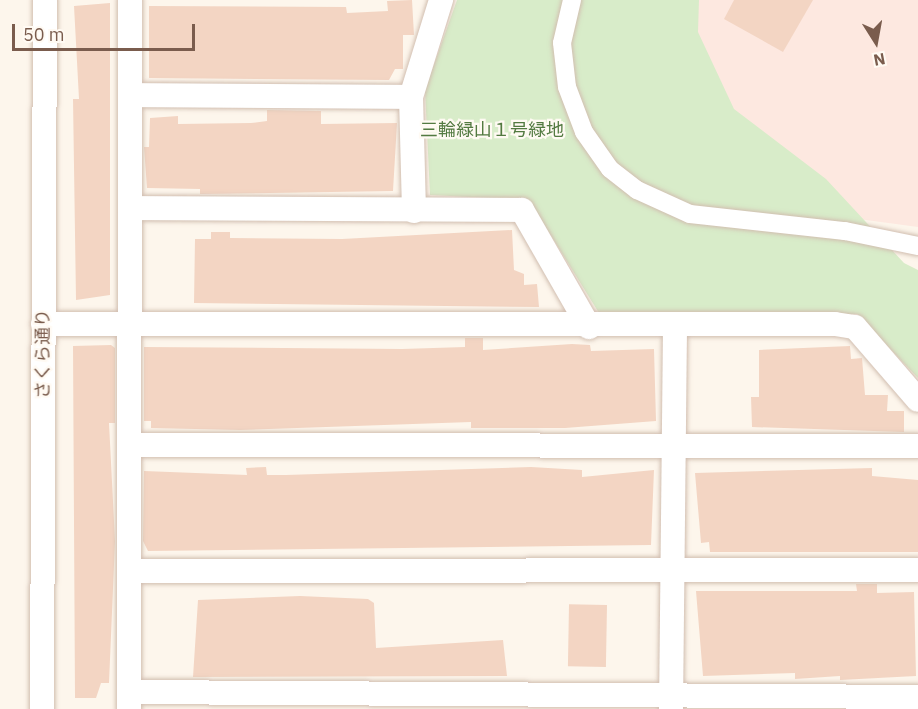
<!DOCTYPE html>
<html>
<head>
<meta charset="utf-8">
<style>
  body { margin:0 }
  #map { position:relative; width:918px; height:709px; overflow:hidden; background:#fdf6ec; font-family:"IBM Plex Sans","Noto Sans JP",sans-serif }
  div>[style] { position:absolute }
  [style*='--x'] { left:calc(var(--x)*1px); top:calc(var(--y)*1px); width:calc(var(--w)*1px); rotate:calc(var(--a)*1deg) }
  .commercial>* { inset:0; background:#fde8e0 }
  .green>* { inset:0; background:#d8ecc9 }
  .building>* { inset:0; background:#f3d5c3; transform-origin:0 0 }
  .roads { filter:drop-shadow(0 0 2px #d1beb0) drop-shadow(0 0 2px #d1beb0) }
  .pedestrian>* { height:18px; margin:-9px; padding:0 9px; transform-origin:9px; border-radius:9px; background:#fff }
  .minor>* { height:24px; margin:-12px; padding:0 12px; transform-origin:12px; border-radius:12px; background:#fff }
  span { translate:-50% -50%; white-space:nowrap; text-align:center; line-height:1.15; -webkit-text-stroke:4.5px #fffaf3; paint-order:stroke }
  .park-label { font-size:18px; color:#537a41 }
  .street-label { font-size:18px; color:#7a5c4d }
  .north { position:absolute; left:846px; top:12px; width:60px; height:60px; -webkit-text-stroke:4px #fffaf3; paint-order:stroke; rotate:169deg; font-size:16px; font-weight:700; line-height:24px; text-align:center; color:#7a5c4d }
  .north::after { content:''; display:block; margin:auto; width:21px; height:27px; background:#7a5c4d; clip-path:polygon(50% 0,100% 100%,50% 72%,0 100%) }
  .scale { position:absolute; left:12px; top:24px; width:183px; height:27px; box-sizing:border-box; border:3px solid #7a5c4d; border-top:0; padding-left:8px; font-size:18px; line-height:21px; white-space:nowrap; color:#7a5c4d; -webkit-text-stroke:4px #fffaf3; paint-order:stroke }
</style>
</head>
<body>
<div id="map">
  <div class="commercial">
    <div style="clip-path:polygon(593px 0,918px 0,918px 227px,696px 197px)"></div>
  </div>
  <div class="green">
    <div style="clip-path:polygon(457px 0,699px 0,698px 32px,734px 109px,826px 179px,904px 263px,918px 270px,918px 378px,857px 314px,714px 318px,599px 313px,529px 200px,430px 195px,425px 90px)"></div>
  </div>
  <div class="building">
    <div style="clip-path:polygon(412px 0,414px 35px,403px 35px,403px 69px,395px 69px,389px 80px,149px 78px,149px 6px,346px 7px,347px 13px,388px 11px,387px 1px)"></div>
    <div style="clip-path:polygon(734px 0,813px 0,783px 52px,724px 19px)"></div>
    <div style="clip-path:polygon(110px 3px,110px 295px,76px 300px,73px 99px,79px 99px,74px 6px)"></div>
    <div style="clip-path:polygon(267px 110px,321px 111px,321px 124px,397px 123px,393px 191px,200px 194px,200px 189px,147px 188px,144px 147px,149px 147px,150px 118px,178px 116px,178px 124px,251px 123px,267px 121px)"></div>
    <div style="clip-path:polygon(512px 230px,514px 270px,524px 274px,524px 285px,537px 284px,539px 307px,194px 303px,195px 239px,211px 239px,211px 232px,230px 232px,230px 238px,342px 239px)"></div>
    <div style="clip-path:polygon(465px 338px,483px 338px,483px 350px,572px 344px,590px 345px,591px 351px,654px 349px,656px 421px,565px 428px,471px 428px,471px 422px,240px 430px,151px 428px,151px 421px,144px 421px,144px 347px,402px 349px,465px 347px)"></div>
    <div style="clip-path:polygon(111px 345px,115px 348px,115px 423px,109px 423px,115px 541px,109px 683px,101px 683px,96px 698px,75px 698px,73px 346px)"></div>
    <div style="clip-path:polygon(850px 346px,851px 359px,862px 358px,865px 395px,888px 395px,887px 411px,904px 411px,904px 432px,752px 427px,751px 397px,759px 397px,759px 350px)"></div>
    <div style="clip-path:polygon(266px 467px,267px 475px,286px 475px,531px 467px,582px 470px,582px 477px,654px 470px,651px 545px,148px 551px,143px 541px,144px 471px,247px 475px,246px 468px)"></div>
    <div style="clip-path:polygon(872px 468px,872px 476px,918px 480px,918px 552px,710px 552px,709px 542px,701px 543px,695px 473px)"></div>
    <div style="clip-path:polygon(856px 584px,877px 584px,877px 593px,914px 592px,916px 676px,840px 680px,840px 676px,795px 679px,795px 673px,703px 676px,696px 591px,857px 591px)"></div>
    <div style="clip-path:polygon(300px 596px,368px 599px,374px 603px,376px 648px,503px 640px,507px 676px,193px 677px,198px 600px)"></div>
    <div style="left:607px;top:605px;width:62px;height:38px;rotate:91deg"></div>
  </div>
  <div class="roads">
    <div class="pedestrian">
      <div style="--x:572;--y:0;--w:44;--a:103.1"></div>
      <div style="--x:562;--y:43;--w:44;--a:83.5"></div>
      <div style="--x:567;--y:87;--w:48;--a:69.3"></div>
      <div style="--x:584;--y:132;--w:45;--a:54.9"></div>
      <div style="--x:610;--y:169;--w:34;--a:38"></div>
      <div style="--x:637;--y:190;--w:58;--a:24.4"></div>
      <div style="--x:690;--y:214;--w:156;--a:6.3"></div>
      <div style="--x:845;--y:231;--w:75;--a:11.6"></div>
    </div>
    <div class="minor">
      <div style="--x:130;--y:95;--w:281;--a:0.4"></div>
      <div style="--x:130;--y:208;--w:392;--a:0.3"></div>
      <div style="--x:522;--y:210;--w:135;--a:60.2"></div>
      <div style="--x:414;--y:211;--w:114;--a:-91.5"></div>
      <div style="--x:411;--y:97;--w:102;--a:-72.8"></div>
      <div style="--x:43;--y:324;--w:792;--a:0"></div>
      <div style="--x:835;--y:324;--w:20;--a:9"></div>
      <div style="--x:855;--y:327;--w:96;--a:49.2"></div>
      <div style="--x:130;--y:445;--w:788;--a:0.07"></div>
      <div style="--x:129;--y:571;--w:789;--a:-0.07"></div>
      <div style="--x:129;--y:692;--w:789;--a:0.36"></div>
      <div style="--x:42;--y:709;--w:709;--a:-89.76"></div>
      <div style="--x:129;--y:709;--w:709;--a:-89.92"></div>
      <div style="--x:671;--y:709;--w:382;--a:-89.4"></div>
    </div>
  </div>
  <div class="park-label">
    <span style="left:492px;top:130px">三輪緑山１号緑地</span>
  </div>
  <div class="street-label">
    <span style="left:43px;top:354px;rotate:-90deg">さくら通り</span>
  </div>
  <div class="north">N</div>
  <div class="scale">50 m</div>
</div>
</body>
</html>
